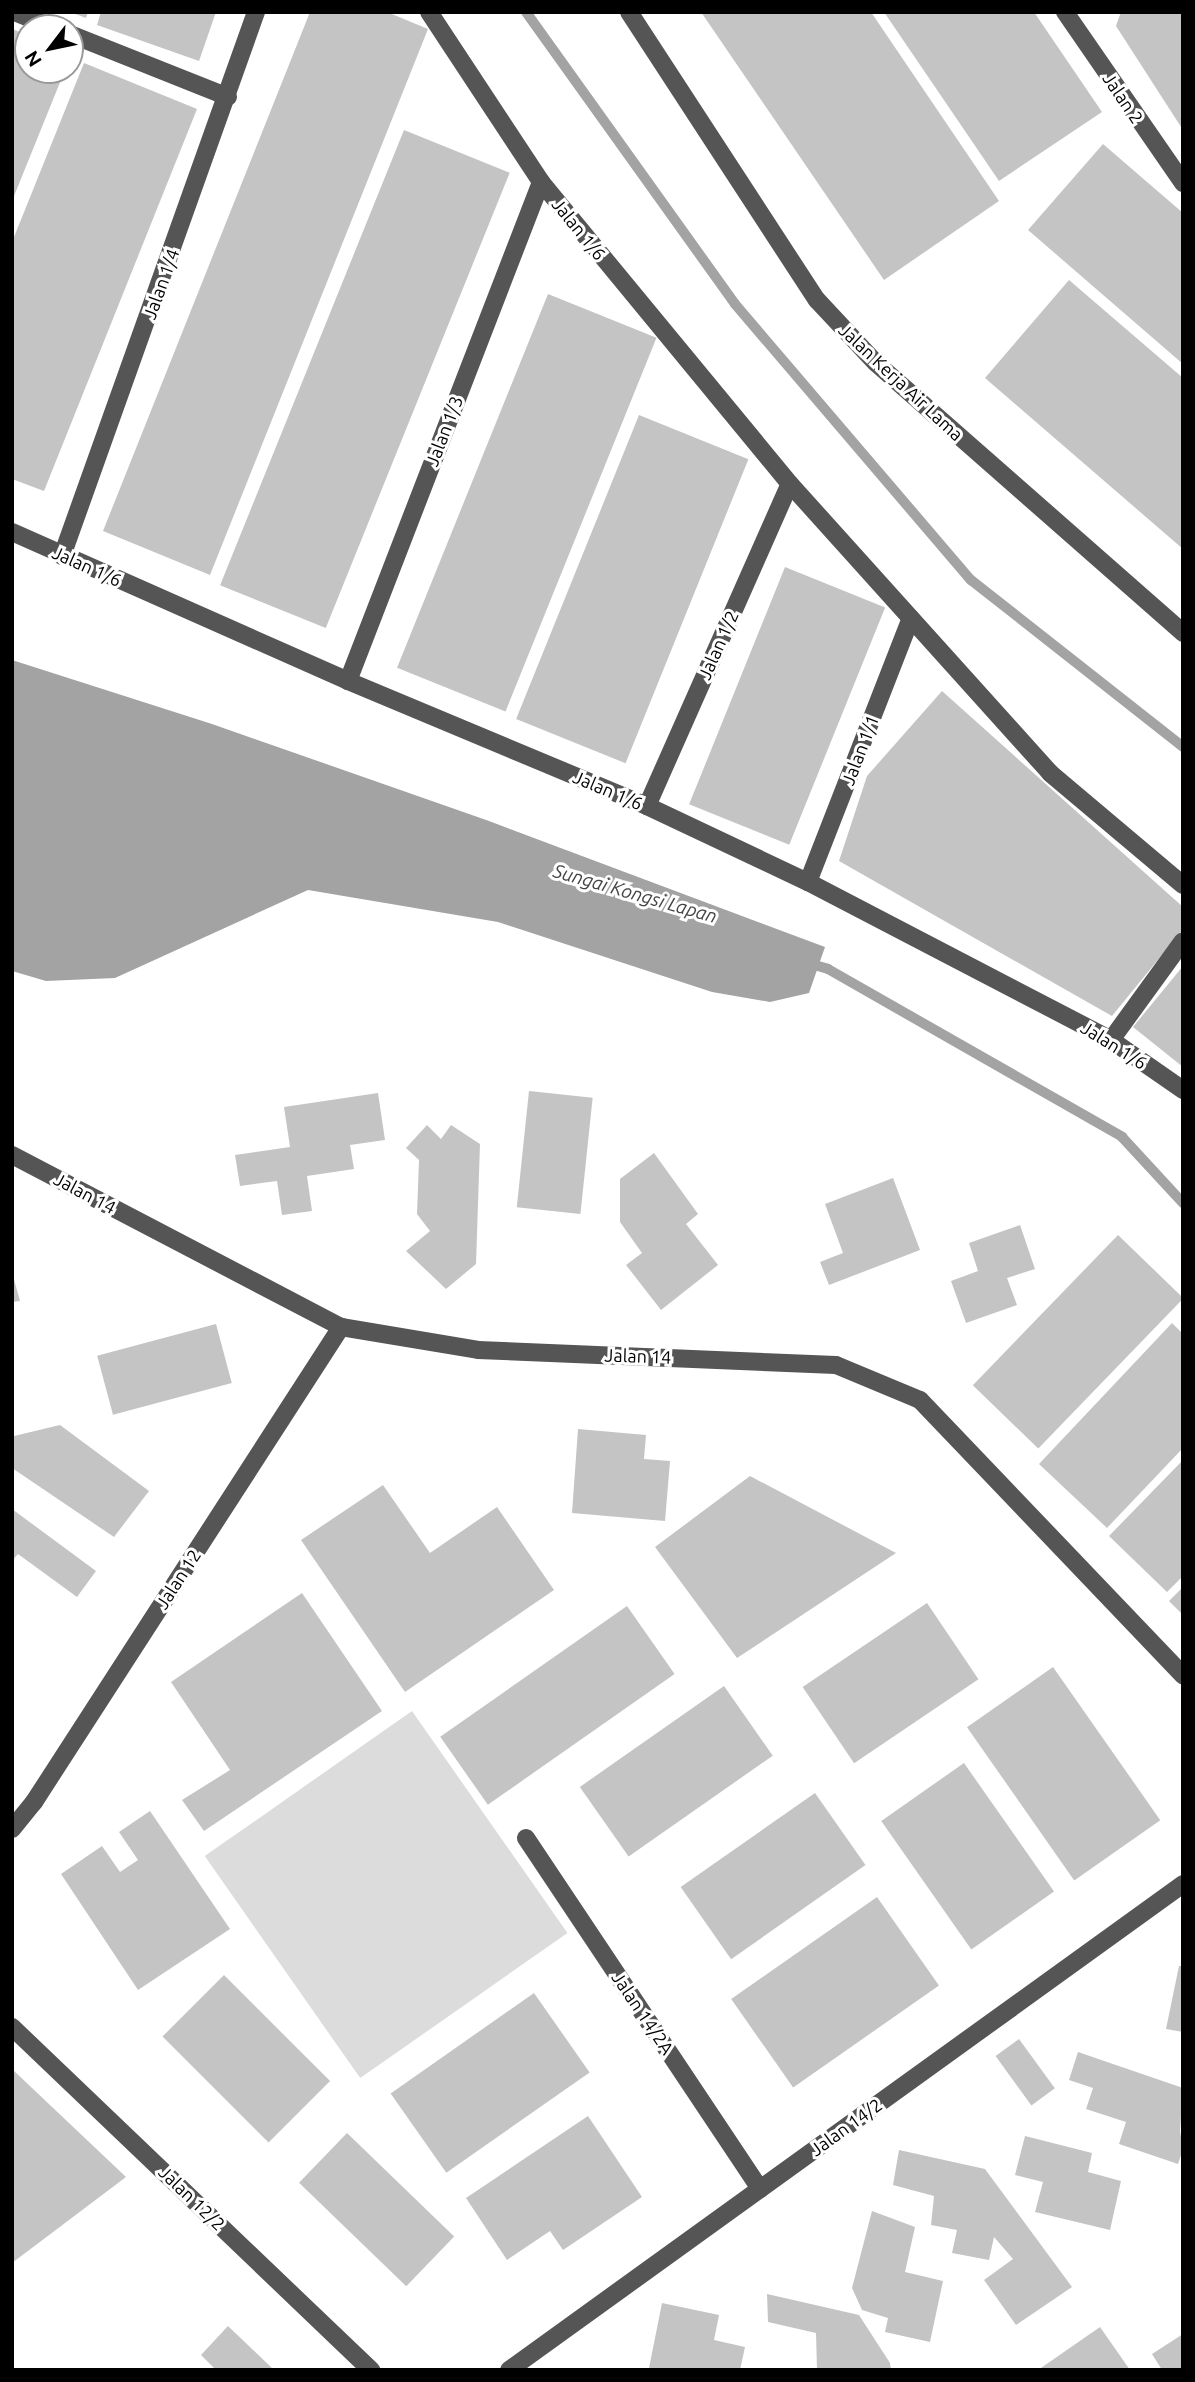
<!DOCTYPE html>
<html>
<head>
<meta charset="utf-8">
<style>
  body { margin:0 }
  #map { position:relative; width:1195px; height:2382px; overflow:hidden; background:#fff; font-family:Ubuntu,sans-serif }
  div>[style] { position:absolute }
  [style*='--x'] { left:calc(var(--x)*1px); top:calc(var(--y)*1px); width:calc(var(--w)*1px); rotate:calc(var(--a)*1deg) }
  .green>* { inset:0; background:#dcdcdc; transform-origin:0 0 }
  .water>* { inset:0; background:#a3a3a3 }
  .stream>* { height:10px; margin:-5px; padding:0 5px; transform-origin:5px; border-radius:5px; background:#a3a3a3 }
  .building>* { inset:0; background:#c4c4c4; transform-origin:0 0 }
  .minor>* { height:18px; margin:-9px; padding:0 9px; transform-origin:9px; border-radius:9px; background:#555 }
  span { translate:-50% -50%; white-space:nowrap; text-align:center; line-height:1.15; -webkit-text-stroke:6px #fff; paint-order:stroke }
  .street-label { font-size:18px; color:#000 }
  .water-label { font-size:19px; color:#444; font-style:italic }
  .frame { position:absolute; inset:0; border:14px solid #000; pointer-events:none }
  .north { position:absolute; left:14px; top:14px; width:70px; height:70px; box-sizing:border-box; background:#fff; border:2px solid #999; border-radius:50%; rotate:238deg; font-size:19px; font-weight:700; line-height:28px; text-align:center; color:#000 }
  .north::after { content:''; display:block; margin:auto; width:24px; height:32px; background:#000; clip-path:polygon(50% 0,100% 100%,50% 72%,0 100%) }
</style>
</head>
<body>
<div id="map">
  <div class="green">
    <div style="left:412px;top:1711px;width:271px;height:253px;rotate:55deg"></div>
  </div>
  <div class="water">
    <div style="clip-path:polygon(12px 660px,212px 724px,489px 821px,825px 947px,809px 993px,770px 1002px,712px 992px,498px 922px,308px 890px,115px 978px,46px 981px,12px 971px)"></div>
  </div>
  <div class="stream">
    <div style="--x:526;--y:12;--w:359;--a:54.4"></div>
    <div style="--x:735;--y:304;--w:363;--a:49.5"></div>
    <div style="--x:971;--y:580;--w:270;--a:38.2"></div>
    <div style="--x:804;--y:962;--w:25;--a:16"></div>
    <div style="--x:828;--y:969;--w:339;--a:29.7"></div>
    <div style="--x:1122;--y:1137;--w:90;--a:47.3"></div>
  </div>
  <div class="building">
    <div style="clip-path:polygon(70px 12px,88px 12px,86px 18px)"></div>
    <div style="clip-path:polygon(101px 12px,216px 12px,199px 61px,97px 25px)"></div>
    <div style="clip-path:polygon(310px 12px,387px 12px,428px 29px,210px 575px,103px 531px)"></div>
    <div style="clip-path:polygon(701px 12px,871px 12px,999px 201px,884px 280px)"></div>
    <div style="clip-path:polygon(884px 12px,1034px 12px,1102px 112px,999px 181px)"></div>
    <div style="clip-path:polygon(1121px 12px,1183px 12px,1183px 130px,1116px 26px)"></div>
    <div style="clip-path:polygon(12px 29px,28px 35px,28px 70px,65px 70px,12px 201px)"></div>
    <div style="clip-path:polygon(84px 63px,197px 109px,44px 491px,12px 479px,12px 242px)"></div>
    <div style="left:404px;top:130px;width:114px;height:491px;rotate:22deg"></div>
    <div style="clip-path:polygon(1103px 144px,1183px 213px,1183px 364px,1028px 230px)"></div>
    <div style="clip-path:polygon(1069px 280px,1183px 378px,1183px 549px,985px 378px)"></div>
    <div style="left:548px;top:294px;width:117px;height:403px;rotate:22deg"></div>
    <div style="left:639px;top:415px;width:118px;height:328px;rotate:22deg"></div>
    <div style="left:785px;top:567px;width:108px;height:256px;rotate:22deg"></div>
    <div style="clip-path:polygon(942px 691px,1183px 907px,1183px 929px,1112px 1016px,839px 861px,867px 776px)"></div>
    <div style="clip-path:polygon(1183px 966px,1183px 1067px,1133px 1027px)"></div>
    <div style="left:529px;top:1091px;width:64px;height:117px;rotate:6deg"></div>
    <div style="clip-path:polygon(378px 1093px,385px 1140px,350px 1145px,354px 1169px,307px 1176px,312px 1211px,282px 1215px,277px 1181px,240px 1186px,235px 1155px,290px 1147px,284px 1107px)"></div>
    <div style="clip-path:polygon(427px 1125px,441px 1139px,451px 1125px,480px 1144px,476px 1264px,446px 1289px,406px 1251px,430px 1231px,417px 1214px,419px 1160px,406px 1148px)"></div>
    <div style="clip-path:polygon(654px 1153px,698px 1214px,686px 1224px,718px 1265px,661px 1310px,626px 1265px,642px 1253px,620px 1222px,620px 1179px)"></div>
    <div style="clip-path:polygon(893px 1178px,920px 1250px,829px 1285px,820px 1262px,843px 1253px,825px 1204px)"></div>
    <div style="clip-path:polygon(1020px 1225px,1035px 1269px,1007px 1278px,1017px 1305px,966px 1323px,951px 1281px,978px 1271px,969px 1243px)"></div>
    <div style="left:1118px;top:1235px;width:91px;height:209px;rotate:44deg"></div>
    <div style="clip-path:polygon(12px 1272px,20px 1301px,12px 1302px)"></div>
    <div style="clip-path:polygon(1172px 1323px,1183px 1334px,1183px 1448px,1107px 1528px,1039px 1464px)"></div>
    <div style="left:216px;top:1324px;width:61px;height:123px;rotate:75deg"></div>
    <div style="clip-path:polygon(60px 1425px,149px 1491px,114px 1537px,12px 1468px,14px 1436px)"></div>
    <div style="clip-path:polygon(578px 1429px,646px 1435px,644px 1459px,670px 1461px,665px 1521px,572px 1513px)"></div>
    <div style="clip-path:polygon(1183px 1460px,1183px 1576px,1167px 1592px,1109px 1536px)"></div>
    <div style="clip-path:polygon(750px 1476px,896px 1553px,737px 1658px,655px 1547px)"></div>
    <div style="clip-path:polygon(383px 1485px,430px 1553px,497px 1507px,554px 1590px,405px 1692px,301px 1540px)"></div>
    <div style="clip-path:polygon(12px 1509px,96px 1571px,77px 1597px,18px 1554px,12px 1561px)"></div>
    <div style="clip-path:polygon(1183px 1587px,1183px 1615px,1169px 1601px)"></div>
    <div style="clip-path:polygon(302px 1593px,382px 1711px,204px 1831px,182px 1800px,230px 1770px,171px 1682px)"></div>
    <div style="left:927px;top:1603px;width:92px;height:150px;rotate:56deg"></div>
    <div style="left:627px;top:1606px;width:83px;height:228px;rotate:55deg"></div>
    <div style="left:1053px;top:1667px;width:187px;height:105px;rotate:55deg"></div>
    <div style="left:724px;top:1686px;width:85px;height:176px;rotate:55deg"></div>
    <div style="left:964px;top:1763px;width:157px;height:101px;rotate:55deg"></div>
    <div style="left:815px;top:1793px;width:88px;height:164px;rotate:55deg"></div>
    <div style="clip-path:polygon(150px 1811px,230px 1929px,138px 1990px,61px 1874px,102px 1846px,120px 1872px,138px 1860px,119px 1832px)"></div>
    <div style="left:877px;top:1897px;width:108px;height:178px;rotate:55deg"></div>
    <div style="clip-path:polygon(1179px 1966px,1183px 1966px,1183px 2032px,1166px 2029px)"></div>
    <div style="left:224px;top:1975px;width:150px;height:87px;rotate:45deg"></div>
    <div style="left:534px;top:1993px;width:97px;height:175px;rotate:55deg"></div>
    <div style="left:1019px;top:2039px;width:61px;height:29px;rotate:54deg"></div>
    <div style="clip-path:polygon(1078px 2052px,1183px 2088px,1180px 2131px,1183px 2149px,1178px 2164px,1119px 2144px,1126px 2122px,1086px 2109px,1093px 2088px,1069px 2080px)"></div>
    <div style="clip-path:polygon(12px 2069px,126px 2177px,12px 2263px)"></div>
    <div style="clip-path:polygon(588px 2116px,642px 2197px,563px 2250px,550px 2231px,507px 2260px,466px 2198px)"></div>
    <div style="left:347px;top:2133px;width:149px;height:69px;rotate:44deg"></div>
    <div style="clip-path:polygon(1025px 2136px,1092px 2153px,1088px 2172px,1121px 2181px,1110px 2230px,1035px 2212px,1043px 2182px,1015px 2175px)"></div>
    <div style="clip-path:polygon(899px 2150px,985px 2169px,1072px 2287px,1016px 2325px,984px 2280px,1013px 2259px,994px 2237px,989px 2260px,952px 2253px,957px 2230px,931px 2225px,934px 2196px,893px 2185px)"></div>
    <div style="clip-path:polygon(872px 2211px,915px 2227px,905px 2272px,943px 2281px,930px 2342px,885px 2332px,888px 2318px,862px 2310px,852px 2288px)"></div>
    <div style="clip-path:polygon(767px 2294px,859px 2315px,890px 2363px,891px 2370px,817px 2370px,816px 2333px,768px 2322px)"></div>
    <div style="clip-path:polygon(662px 2303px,719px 2315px,714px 2340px,745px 2347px,740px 2370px,649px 2368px)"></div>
    <div style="clip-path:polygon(228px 2326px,274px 2370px,216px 2370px,201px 2355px)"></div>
    <div style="clip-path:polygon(1100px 2327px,1130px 2370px,1038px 2370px)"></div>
    <div style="clip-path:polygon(1183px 2334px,1183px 2370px,1162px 2370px,1152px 2354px)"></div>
  </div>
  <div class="minor">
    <div style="--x:14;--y:12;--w:43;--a:21.8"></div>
    <div style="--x:429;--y:12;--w:204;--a:56.6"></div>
    <div style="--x:541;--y:182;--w:391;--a:50.5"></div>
    <div style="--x:790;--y:484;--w:389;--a:48"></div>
    <div style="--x:1050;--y:773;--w:174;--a:40.1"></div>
    <div style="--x:629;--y:12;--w:344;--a:56.9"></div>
    <div style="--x:817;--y:300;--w:86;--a:46.9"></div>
    <div style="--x:876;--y:363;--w:409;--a:41.3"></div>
    <div style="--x:1065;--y:12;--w:208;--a:55.4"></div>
    <div style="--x:70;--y:34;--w:170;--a:21.7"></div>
    <div style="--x:12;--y:532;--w:368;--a:23.9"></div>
    <div style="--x:348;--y:681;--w:324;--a:22.7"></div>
    <div style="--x:647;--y:806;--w:178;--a:25.3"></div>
    <div style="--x:808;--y:882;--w:342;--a:27.5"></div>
    <div style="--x:1111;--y:1040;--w:88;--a:34.8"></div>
    <div style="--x:62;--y:556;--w:578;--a:-70.37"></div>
    <div style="--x:348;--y:681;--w:535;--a:-68.85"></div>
    <div style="--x:647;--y:806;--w:352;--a:-66.1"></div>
    <div style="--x:808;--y:882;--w:283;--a:-68.7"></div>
    <div style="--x:1111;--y:1040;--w:122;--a:-54"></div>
    <div style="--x:12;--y:1155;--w:371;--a:27.6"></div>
    <div style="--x:341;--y:1327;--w:139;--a:9.5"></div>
    <div style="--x:478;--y:1350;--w:358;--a:2.4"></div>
    <div style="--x:836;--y:1365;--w:91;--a:22.6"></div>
    <div style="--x:920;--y:1400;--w:381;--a:46.3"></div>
    <div style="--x:12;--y:1829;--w:35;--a:-51"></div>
    <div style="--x:34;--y:1802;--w:566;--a:-57.12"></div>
    <div style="--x:526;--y:1838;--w:422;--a:56.3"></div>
    <div style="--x:12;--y:2027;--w:497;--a:43.7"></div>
    <div style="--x:509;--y:2370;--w:831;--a:-35.79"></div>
  </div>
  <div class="street-label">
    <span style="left:1123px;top:98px;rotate:56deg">Jalan 2</span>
    <span style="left:579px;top:229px;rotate:51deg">Jalan 1/6</span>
    <span style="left:161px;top:284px;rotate:-70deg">Jalan 1/4</span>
    <span style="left:901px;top:382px;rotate:43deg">Jalan Kerja Air Lama</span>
    <span style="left:444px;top:431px;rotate:-69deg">Jalan 1/3</span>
    <span style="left:87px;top:566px;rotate:24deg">Jalan 1/6</span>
    <span style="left:718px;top:645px;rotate:-66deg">Jalan 1/2</span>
    <span style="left:860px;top:750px;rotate:-69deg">Jalan 1/1</span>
    <span style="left:608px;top:790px;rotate:23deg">Jalan 1/6</span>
    <span style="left:1114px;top:1045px;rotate:32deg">Jalan 1/6</span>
    <span style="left:85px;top:1193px;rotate:28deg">Jalan 14</span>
    <span style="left:638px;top:1356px;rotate:2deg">Jalan 14</span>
    <span style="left:178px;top:1579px;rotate:-57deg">Jalan 12</span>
    <span style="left:643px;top:2013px;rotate:56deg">Jalan 14/2A</span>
    <span style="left:846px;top:2127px;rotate:-36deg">Jalan 14/2</span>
    <span style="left:192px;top:2198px;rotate:44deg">Jalan 12/2</span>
  </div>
  <div class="water-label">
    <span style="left:635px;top:894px;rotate:16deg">Sungai Kongsi Lapan</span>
  </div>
  <div class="frame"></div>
  <div class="north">N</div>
</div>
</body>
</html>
